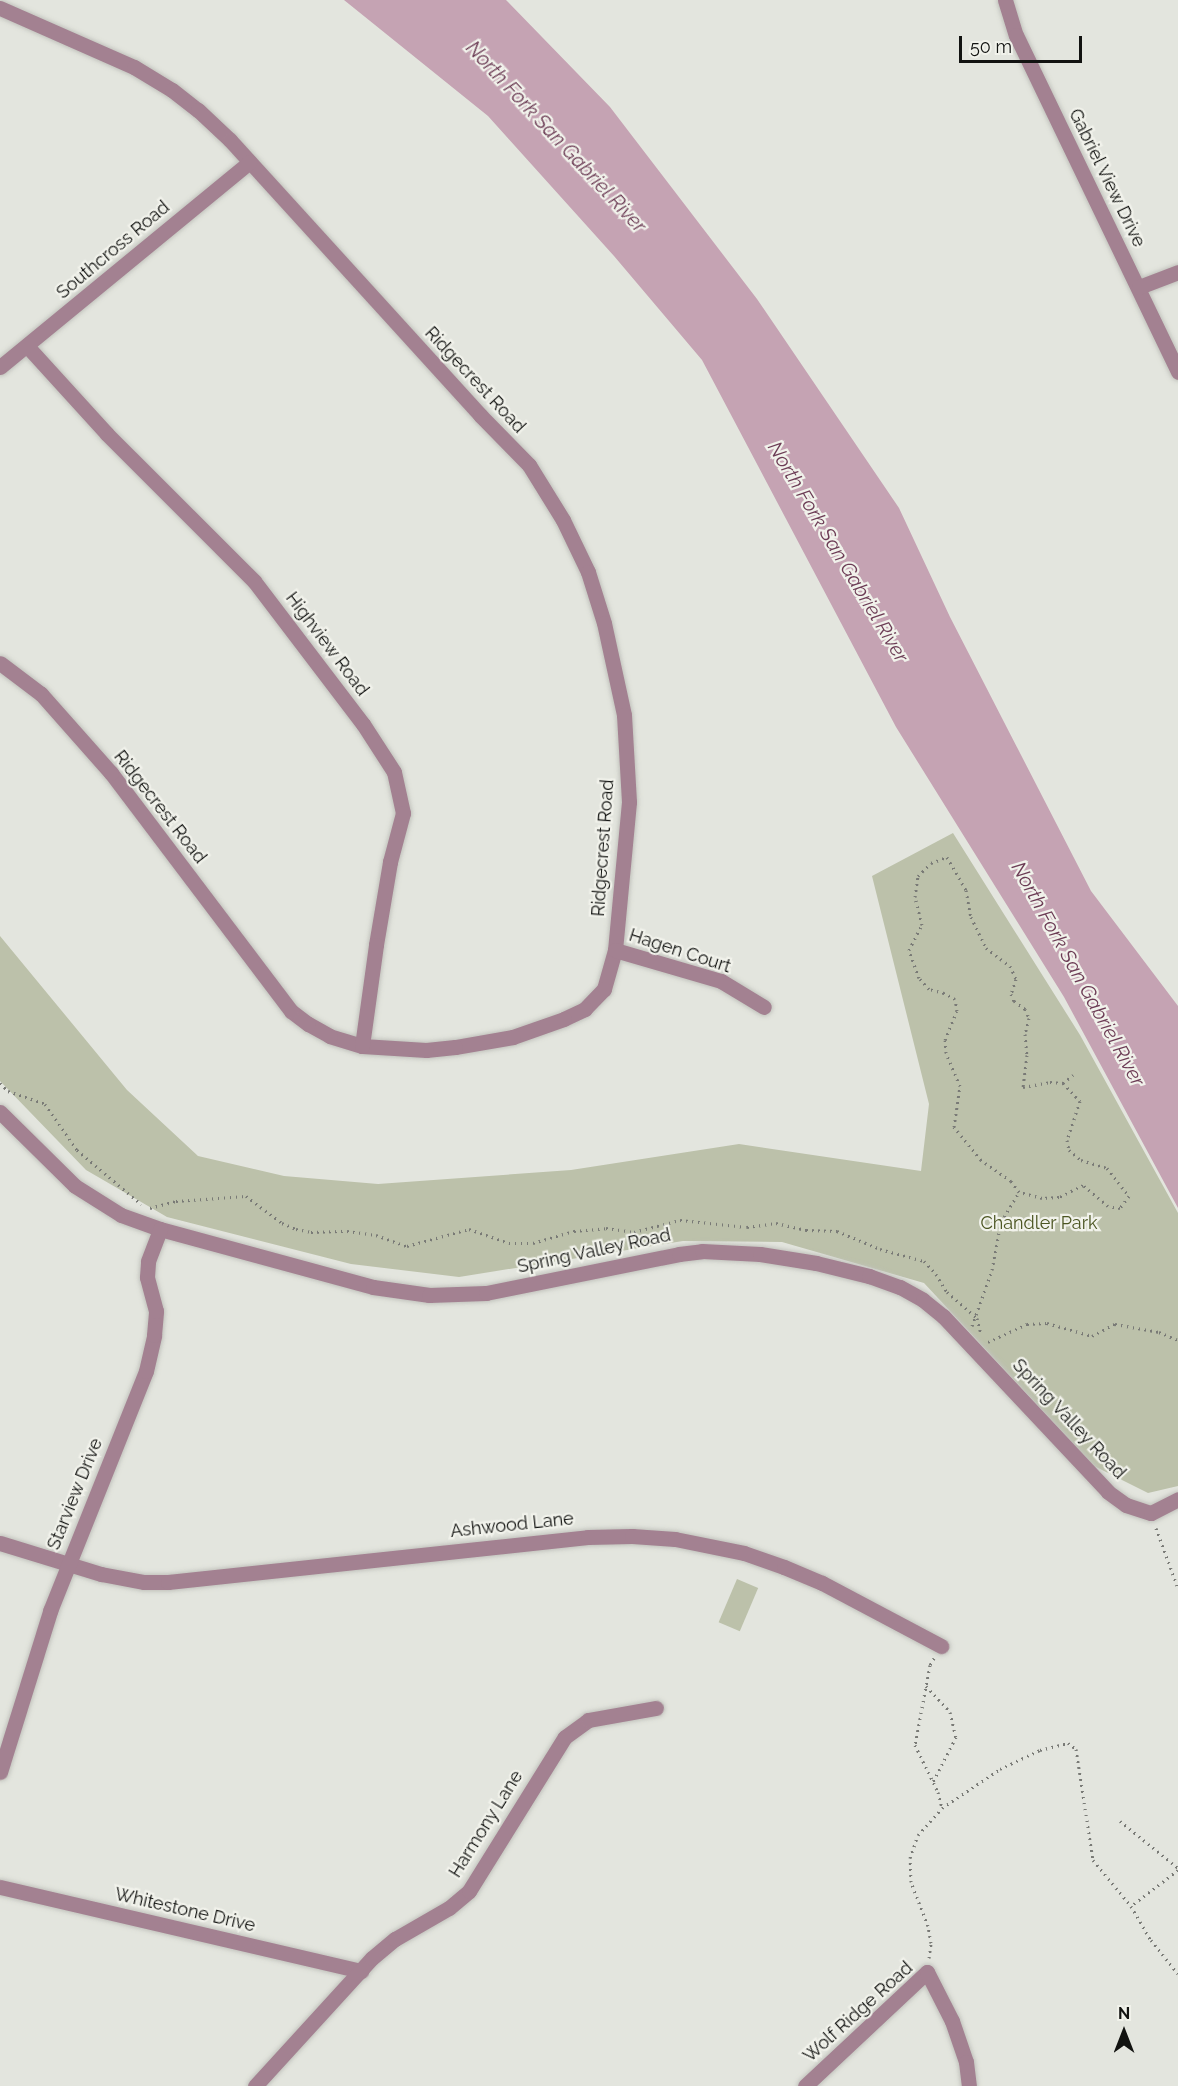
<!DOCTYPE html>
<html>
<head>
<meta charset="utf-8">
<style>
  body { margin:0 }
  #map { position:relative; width:1178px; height:2086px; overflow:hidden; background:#e3e5de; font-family:Raleway,sans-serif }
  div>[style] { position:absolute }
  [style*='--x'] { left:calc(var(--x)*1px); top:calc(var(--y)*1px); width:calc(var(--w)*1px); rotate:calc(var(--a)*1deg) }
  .green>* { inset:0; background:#bcc1aa; transform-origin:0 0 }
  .water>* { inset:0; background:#c5a3b3 }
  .path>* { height:3px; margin-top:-1.5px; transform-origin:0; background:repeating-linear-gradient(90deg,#797a76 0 1.5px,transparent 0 6px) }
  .roads { filter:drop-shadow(0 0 2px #c2c3bd) drop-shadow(0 0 2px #c2c3bd) }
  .minor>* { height:15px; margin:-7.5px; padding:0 7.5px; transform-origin:7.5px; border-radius:7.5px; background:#a38191 }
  span { translate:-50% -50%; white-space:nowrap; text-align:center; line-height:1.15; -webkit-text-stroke:4.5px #f1f2eb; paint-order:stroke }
  .street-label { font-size:18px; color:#121311 }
  .park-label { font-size:18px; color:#4b5521 }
  .water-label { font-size:20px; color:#6c3c55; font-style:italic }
  .north { position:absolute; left:1094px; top:2002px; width:60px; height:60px; -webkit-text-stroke:4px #f1f2eb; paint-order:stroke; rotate:0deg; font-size:16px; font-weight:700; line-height:24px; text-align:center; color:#121311 }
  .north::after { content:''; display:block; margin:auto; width:21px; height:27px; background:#121311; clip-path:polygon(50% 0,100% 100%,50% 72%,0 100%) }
  .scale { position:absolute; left:959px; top:36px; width:123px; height:27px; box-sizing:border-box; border:3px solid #121311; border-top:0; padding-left:8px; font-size:18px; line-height:21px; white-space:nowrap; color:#121311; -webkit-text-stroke:4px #f1f2eb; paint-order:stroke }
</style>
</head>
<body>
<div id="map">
  <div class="green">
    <div style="clip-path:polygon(953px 833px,1080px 1035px,1178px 1213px,1178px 1486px,1148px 1493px,1094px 1466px,924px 1283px,782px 1242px,683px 1241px,459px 1277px,351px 1264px,167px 1217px,86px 1170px,0 1081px,0 936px,127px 1090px,198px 1156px,284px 1176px,378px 1184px,571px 1170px,739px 1144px,921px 1171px,929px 1104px,872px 876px)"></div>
    <div style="left:737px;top:1579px;width:23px;height:47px;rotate:23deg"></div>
  </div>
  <div class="water">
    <div style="clip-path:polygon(344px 0,506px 0,610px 107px,757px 299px,899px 508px,950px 617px,1091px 891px,1178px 1006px,1178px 1208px,1064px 997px,896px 727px,702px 360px,614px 256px,488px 116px)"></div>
  </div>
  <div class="path">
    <div style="--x:0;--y:1083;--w:11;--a:45"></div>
    <div style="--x:8;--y:1091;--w:39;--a:19"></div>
    <div style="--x:45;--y:1104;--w:56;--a:55.2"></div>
    <div style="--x:77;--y:1150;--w:84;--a:40.2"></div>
    <div style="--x:1063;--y:1083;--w:13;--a:-39"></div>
    <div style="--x:150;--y:1208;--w:27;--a:-15"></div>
    <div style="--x:176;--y:1201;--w:70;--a:-4.1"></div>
    <div style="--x:246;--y:1196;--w:45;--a:36.9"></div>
    <div style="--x:282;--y:1223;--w:15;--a:23"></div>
    <div style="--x:296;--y:1229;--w:15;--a:11"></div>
    <div style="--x:311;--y:1232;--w:36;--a:-2"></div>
    <div style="--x:347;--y:1231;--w:29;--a:8"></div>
    <div style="--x:376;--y:1235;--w:33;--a:20"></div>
    <div style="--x:407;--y:1246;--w:64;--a:-15.3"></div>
    <div style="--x:469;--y:1229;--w:42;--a:19.3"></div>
    <div style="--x:509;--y:1243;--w:24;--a:0"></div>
    <div style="--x:533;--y:1243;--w:43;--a:-16.3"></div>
    <div style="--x:574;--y:1231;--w:32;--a:-5"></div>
    <div style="--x:606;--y:1228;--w:28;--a:8"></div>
    <div style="--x:634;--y:1232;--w:48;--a:-14.6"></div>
    <div style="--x:680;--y:1220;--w:67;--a:6"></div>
    <div style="--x:747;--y:1227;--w:29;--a:-8"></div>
    <div style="--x:776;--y:1223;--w:31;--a:13"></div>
    <div style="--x:806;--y:1230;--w:31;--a:2"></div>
    <div style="--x:837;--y:1231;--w:47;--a:22.7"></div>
    <div style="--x:880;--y:1249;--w:46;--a:15.3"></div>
    <div style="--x:924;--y:1261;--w:18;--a:47"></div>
    <div style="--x:936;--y:1274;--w:21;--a:59"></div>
    <div style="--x:947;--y:1292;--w:40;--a:41"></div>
    <div style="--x:977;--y:1318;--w:16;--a:76"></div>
    <div style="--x:972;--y:1326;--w:59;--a:-70.3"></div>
    <div style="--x:992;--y:1270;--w:49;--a:-79.4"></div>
    <div style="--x:1001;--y:1222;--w:35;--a:-59"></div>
    <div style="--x:1019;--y:1192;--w:14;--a:-126"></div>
    <div style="--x:1011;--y:1181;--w:37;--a:-145"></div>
    <div style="--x:981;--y:1160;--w:43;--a:-129.3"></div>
    <div style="--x:954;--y:1127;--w:41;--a:-81.7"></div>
    <div style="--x:960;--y:1086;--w:36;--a:-113"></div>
    <div style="--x:946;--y:1053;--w:13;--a:-94"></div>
    <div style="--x:945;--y:1040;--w:31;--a:-68"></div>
    <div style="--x:957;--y:1011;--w:12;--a:-99"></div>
    <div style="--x:955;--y:999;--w:13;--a:-151"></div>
    <div style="--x:944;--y:993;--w:16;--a:-165"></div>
    <div style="--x:929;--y:989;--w:15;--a:-132"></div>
    <div style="--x:919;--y:978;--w:30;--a:-110"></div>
    <div style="--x:909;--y:950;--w:28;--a:-63"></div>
    <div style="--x:922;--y:925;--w:29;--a:-104"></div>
    <div style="--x:915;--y:897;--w:21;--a:-82"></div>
    <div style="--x:918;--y:876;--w:18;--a:-45"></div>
    <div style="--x:931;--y:863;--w:17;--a:-21"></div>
    <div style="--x:947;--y:857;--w:38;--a:60"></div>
    <div style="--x:966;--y:890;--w:27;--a:80"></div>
    <div style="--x:971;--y:917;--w:34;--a:64"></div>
    <div style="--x:986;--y:948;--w:30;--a:37"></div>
    <div style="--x:1010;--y:966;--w:14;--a:65"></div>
    <div style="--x:1016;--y:979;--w:16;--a:108"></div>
    <div style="--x:1011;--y:994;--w:8;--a:67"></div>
    <div style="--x:1014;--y:1001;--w:14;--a:36"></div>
    <div style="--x:1025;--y:1009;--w:10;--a:66"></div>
    <div style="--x:1029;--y:1018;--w:16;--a:104"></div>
    <div style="--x:1025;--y:1034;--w:21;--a:85"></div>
    <div style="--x:1027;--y:1055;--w:32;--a:97"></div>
    <div style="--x:1023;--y:1087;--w:27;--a:-10"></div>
    <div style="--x:1050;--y:1082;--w:13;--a:4"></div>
    <div style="--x:1063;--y:1083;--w:25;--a:47"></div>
    <div style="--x:1080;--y:1101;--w:41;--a:108.4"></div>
    <div style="--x:1067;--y:1140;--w:10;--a:79"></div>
    <div style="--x:1069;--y:1150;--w:16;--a:40"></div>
    <div style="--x:1081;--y:1160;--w:27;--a:17"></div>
    <div style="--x:1107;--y:1168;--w:36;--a:52"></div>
    <div style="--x:1129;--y:1196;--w:15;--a:127"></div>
    <div style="--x:1120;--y:1208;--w:12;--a:-171"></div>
    <div style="--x:1108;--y:1206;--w:33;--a:-140"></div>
    <div style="--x:1083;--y:1185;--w:27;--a:153"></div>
    <div style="--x:1059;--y:1197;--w:17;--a:177"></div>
    <div style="--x:1042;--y:1198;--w:24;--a:-165"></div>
    <div style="--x:988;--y:1342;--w:43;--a:-24.8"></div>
    <div style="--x:1027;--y:1324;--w:20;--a:-3"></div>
    <div style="--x:1047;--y:1323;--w:47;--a:16.1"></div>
    <div style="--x:1092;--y:1336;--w:26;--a:-28"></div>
    <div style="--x:1115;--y:1324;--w:45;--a:10.3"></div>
    <div style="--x:1159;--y:1332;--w:21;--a:23"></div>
    <div style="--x:1156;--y:1528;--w:64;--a:69.9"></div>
    <div style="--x:934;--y:1658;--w:8;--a:120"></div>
    <div style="--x:930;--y:1665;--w:81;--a:100.6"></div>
    <div style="--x:915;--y:1745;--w:52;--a:63.9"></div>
    <div style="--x:938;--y:1792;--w:16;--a:76"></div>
    <div style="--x:926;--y:1686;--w:35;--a:47"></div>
    <div style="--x:950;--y:1712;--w:26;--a:77"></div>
    <div style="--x:956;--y:1737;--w:51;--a:117.1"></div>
    <div style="--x:1120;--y:1821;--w:75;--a:39"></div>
    <div style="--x:1178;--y:1870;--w:59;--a:142.5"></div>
    <div style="--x:1131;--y:1906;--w:39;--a:60"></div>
    <div style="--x:1151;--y:1940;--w:43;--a:51.5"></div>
    <div style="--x:929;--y:1958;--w:15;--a:-82"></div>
    <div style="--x:931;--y:1943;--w:17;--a:-100"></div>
    <div style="--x:928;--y:1926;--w:47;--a:-111.1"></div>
    <div style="--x:911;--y:1882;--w:24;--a:-92"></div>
    <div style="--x:910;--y:1858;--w:24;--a:-71"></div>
    <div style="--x:918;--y:1835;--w:36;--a:-48"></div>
    <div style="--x:942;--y:1808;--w:70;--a:-33.9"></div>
    <div style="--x:1000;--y:1769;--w:44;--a:-25.4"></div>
    <div style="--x:1040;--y:1750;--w:29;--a:-14"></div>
    <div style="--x:1068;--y:1743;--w:10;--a:37"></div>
    <div style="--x:1076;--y:1749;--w:112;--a:81.3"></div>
    <div style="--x:1093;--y:1860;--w:60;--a:50.4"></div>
  </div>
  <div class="roads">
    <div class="minor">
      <div style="--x:1005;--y:0;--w:37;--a:73"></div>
      <div style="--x:1016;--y:35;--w:374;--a:64.3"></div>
      <div style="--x:0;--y:8;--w:146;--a:23.8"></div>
      <div style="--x:134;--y:67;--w:44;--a:31.2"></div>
      <div style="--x:172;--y:90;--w:33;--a:38"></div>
      <div style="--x:198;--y:110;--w:44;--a:43.2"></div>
      <div style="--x:230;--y:140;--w:372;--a:47.7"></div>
      <div style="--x:480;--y:415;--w:70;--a:45.6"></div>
      <div style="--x:529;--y:465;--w:65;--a:58.3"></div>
      <div style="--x:563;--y:520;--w:58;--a:64.3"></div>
      <div style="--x:588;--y:572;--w:53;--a:72.6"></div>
      <div style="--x:604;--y:623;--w:94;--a:77.7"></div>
      <div style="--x:624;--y:715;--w:87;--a:86.7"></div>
      <div style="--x:629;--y:802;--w:149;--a:95.4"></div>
      <div style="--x:615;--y:950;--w:41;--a:105.8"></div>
      <div style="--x:604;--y:989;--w:28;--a:134"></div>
      <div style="--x:585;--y:1009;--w:23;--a:155"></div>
      <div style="--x:564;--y:1019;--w:54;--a:160.6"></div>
      <div style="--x:513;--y:1037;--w:59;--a:170.2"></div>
      <div style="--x:455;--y:1047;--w:29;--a:174"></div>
      <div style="--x:426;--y:1050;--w:64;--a:-176.4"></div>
      <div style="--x:362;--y:1046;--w:34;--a:-163"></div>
      <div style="--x:330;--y:1036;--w:25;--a:-151"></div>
      <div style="--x:308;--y:1024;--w:21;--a:-143"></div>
      <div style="--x:291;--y:1011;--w:298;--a:-127.1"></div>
      <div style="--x:111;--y:773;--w:106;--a:-131.5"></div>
      <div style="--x:41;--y:694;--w:51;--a:-142.9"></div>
      <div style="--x:1139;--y:287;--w:42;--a:-21"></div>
      <div style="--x:27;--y:346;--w:119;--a:47.7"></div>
      <div style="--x:107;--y:434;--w:208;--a:45"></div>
      <div style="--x:254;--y:581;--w:180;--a:52.7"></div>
      <div style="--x:363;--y:724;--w:57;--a:57.1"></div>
      <div style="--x:394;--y:772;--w:42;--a:77.6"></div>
      <div style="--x:403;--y:813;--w:51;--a:104.9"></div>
      <div style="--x:390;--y:862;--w:84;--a:99.6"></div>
      <div style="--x:376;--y:945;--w:102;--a:97.9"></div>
      <div style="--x:0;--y:367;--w:323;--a:-39.4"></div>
      <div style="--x:615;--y:950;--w:110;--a:16.3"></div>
      <div style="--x:721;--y:981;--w:50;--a:31.2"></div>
      <div style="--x:0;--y:1112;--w:105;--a:44.6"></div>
      <div style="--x:75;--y:1186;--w:54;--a:32.2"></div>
      <div style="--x:121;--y:1215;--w:41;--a:19.7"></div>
      <div style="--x:160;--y:1229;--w:221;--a:15.2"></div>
      <div style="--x:373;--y:1287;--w:57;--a:8.1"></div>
      <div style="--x:429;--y:1295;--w:57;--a:-2"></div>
      <div style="--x:486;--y:1293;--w:197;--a:-11.4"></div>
      <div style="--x:679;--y:1254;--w:23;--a:-7"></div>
      <div style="--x:702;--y:1251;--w:58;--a:3"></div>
      <div style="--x:760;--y:1254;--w:57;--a:9.1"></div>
      <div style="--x:816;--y:1263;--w:55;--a:13.8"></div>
      <div style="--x:869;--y:1276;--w:33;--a:20"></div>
      <div style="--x:900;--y:1287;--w:26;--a:29"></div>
      <div style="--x:923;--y:1300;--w:26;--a:39"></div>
      <div style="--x:943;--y:1316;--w:241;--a:46.8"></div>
      <div style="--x:1108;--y:1492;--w:22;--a:36"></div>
      <div style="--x:1126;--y:1505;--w:26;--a:18"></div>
      <div style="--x:1151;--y:1513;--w:30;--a:-27"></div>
      <div style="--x:0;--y:1543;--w:106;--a:17.1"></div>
      <div style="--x:101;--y:1574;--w:44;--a:10.5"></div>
      <div style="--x:144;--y:1582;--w:24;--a:0"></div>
      <div style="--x:168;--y:1582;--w:422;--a:-6.1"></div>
      <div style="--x:588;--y:1537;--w:44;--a:-1.3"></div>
      <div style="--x:632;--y:1536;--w:43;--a:4"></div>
      <div style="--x:675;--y:1539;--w:70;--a:11.5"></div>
      <div style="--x:744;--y:1553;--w:42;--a:19.3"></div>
      <div style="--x:784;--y:1567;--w:41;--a:22.8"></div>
      <div style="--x:822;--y:1583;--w:135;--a:27.9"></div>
      <div style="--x:0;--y:1772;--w:169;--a:-72.7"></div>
      <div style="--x:50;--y:1611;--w:258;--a:-68.2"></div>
      <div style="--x:146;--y:1371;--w:37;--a:-77"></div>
      <div style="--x:154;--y:1335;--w:24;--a:-85"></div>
      <div style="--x:156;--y:1311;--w:35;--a:-105"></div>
      <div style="--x:147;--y:1277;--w:16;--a:-86"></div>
      <div style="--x:148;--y:1261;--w:34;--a:-69"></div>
      <div style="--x:0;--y:1887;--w:371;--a:13.1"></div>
      <div style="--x:255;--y:2086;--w:173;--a:-47.6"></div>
      <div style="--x:372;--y:1958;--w:30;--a:-40"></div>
      <div style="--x:395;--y:1939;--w:62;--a:-29.9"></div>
      <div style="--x:449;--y:1908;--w:26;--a:-40"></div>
      <div style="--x:469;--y:1891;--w:181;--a:-58.1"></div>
      <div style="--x:565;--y:1737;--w:29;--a:-36"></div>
      <div style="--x:588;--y:1720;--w:69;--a:-10"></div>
      <div style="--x:805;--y:2086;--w:167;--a:-43.1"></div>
      <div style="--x:927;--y:1972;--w:55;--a:63"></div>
      <div style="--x:952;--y:2021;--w:43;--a:71.1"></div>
      <div style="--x:966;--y:2062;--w:24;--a:83"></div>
    </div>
  </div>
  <div class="street-label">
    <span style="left:1107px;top:178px;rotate:64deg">Gabriel View Drive</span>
    <span style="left:113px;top:250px;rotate:-40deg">Southcross Road</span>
    <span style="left:475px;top:380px;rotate:47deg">Ridgecrest Road</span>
    <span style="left:327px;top:644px;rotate:53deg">Highview Road</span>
    <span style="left:160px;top:807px;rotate:52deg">Ridgecrest Road</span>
    <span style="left:603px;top:848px;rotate:-86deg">Ridgecrest Road</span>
    <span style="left:680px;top:951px;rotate:18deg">Hagen Court</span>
    <span style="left:594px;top:1251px;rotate:-12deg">Spring Valley Road</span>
    <span style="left:1069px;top:1419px;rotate:47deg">Spring Valley Road</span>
    <span style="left:75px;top:1494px;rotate:-68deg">Starview Drive</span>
    <span style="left:512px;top:1525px;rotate:-6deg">Ashwood Lane</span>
    <span style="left:486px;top:1824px;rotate:-58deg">Harmony Lane</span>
    <span style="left:185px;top:1910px;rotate:13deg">Whitestone Drive</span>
    <span style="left:858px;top:2012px;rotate:-42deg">Wolf Ridge Road</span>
  </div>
  <div class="park-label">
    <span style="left:1039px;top:1223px">Chandler Park</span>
  </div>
  <div class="water-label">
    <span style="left:556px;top:137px;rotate:47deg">North Fork San Gabriel River</span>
    <span style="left:838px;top:552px;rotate:59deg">North Fork San Gabriel River</span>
    <span style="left:1078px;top:974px;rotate:61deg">North Fork San Gabriel River</span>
  </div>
  <div class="north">N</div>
  <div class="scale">50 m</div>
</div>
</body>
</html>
